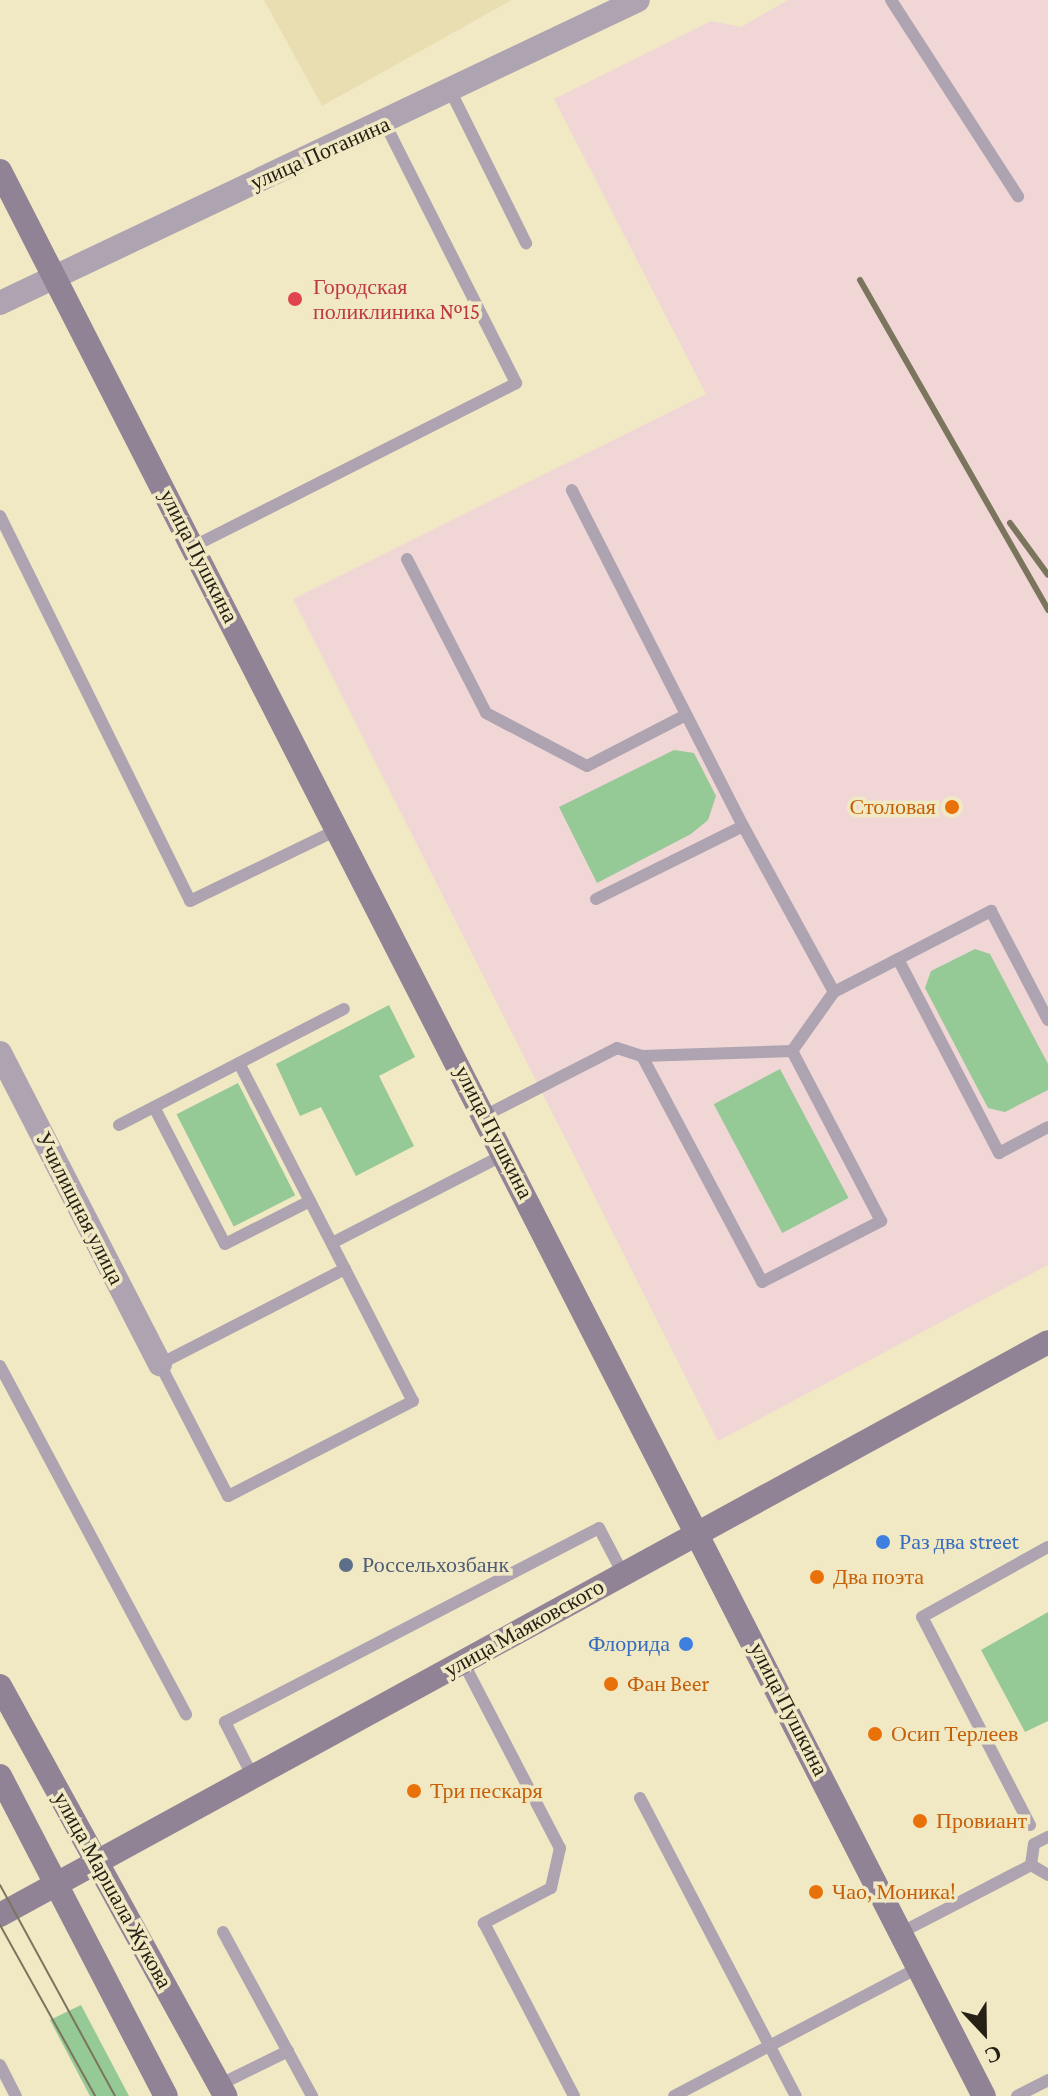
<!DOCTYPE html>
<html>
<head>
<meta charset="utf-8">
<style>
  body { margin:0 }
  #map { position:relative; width:1048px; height:2096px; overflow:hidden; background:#f1e8c4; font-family:"Crimson Pro",serif }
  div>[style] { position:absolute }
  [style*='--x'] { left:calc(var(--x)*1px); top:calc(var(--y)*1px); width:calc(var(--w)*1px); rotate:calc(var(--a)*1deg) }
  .built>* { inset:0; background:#e9deb2 }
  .education>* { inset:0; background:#f1d6d6 }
  .green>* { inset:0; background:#95c996; transform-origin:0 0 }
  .lane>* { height:12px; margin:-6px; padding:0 6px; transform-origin:6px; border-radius:6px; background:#ada3b1 }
  .street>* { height:24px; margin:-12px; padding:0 12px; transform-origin:12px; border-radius:12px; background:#ada3b1 }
  .secondary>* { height:24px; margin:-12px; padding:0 12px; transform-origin:12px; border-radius:12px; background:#908396 }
  .tram>* { height:2px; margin:-1px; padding:0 1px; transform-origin:1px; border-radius:1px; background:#7b755e }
  .rail>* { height:6px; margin:-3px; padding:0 3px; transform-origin:3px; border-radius:3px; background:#7b755e }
  .dots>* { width:22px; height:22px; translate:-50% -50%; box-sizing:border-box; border:4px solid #f1e8c4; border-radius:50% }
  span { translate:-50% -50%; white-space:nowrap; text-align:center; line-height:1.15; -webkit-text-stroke:7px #f1e8c4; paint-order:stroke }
  .street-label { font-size:22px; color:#252114 }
  .health-label { font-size:22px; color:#be3a42 }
  .left { translate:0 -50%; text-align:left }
  .food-label { font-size:22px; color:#c56008 }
  .right { translate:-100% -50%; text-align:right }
  .shop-label { font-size:22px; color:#366cbe }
  .service-label { font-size:22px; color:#4e5e75 }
  .north { position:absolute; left:944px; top:1992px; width:80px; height:80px; -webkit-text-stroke:6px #f1e8c4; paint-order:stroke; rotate:158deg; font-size:22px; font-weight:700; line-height:32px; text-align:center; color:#252114 }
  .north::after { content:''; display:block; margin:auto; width:28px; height:36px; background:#252114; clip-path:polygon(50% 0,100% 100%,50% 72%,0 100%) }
</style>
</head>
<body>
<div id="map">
  <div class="built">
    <div style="clip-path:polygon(264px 0,512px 0,322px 106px)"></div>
  </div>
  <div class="education">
    <div style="clip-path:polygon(788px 0,1048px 0,1048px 1265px,718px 1441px,293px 599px,706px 394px,554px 99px,711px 21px,741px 27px)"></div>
  </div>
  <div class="green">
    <div style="clip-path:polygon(674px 750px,694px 753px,716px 796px,708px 820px,691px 834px,597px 883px,559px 807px)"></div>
    <div style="clip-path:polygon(975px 949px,990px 954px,1048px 1064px,1048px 1090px,1005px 1112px,988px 1108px,925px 988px,931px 971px)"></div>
    <div style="clip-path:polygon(389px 1005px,415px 1057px,379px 1076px,414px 1146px,356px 1176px,321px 1107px,300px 1116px,276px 1064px)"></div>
    <div style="left:780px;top:1069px;width:146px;height:75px;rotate:62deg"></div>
    <div style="left:238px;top:1083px;width:126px;height:69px;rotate:63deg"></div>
    <div style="clip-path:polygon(1048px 1612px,1048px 1721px,1025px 1732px,981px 1650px)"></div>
    <div style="clip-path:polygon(81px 2005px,129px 2096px,90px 2096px,50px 2020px)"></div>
  </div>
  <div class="lane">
    <div style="--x:891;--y:0;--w:234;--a:57.1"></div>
    <div style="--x:451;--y:92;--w:169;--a:63.6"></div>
    <div style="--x:0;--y:516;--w:429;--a:63.7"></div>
    <div style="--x:190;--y:901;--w:165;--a:-25.8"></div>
    <div style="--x:194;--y:546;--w:361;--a:-26.8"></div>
    <div style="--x:516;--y:383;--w:290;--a:-116.8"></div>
    <div style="--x:407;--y:559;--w:173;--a:62.8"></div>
    <div style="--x:486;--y:713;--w:114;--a:27.7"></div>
    <div style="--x:587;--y:766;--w:111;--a:-27.3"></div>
    <div style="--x:596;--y:899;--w:164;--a:-26.4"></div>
    <div style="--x:898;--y:959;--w:219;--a:62.5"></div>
    <div style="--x:999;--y:1153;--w:55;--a:-28"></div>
    <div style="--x:834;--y:992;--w:177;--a:-27.3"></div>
    <div style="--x:991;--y:911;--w:123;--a:62.4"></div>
    <div style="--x:642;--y:1056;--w:256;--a:62"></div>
    <div style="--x:762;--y:1282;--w:134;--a:-27.1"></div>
    <div style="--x:881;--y:1221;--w:192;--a:-117.6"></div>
    <div style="--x:239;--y:1063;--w:380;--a:62.8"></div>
    <div style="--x:413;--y:1401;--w:208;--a:152.8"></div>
    <div style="--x:228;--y:1496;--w:148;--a:-117.3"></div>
    <div style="--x:160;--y:1364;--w:208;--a:-27.2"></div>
    <div style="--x:154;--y:1107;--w:154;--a:62.6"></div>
    <div style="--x:225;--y:1244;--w:95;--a:-26.8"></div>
    <div style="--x:486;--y:1115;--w:147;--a:-27.1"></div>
    <div style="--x:617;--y:1048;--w:26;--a:18"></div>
    <div style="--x:642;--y:1056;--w:150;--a:-1.9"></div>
    <div style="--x:792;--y:1051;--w:72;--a:-54.6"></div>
    <div style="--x:834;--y:992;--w:189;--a:-118.7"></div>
    <div style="--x:743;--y:826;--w:377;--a:-117"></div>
    <div style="--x:119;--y:1125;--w:253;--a:-27.3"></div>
    <div style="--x:332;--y:1243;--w:195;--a:-27.2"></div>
    <div style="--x:0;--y:1366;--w:395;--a:61.9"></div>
    <div style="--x:463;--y:1662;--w:210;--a:62.5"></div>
    <div style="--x:560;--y:1848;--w:41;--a:102.7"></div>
    <div style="--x:551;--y:1888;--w:76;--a:152.4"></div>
    <div style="--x:484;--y:1923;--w:195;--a:62.5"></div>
    <div style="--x:253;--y:1777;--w:62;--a:-117"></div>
    <div style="--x:225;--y:1722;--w:421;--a:-27.4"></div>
    <div style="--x:599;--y:1528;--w:52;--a:62.4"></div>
    <div style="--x:640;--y:1798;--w:336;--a:62.4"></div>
    <div style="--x:1030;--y:1825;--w:234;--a:-117.4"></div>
    <div style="--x:922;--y:1617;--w:144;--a:-29.1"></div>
    <div style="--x:1031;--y:1865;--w:21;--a:-82"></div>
    <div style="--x:1034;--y:1844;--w:16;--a:-27"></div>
    <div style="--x:1031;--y:1865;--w:20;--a:30"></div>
    <div style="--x:223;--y:1932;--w:187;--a:61.5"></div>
    <div style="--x:902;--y:1932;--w:145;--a:-27.4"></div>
    <div style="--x:0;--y:2065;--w:35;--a:63"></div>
    <div style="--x:219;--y:2085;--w:77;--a:-26.2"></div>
    <div style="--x:674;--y:2096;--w:278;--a:-27.7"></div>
    <div style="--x:1017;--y:2096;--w:35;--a:-27"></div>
  </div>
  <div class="street">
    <div style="--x:0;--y:303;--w:706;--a:-25.4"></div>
    <div style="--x:0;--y:1053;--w:350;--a:62.8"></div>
  </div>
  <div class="secondary">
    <div style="--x:0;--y:171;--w:2162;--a:62.93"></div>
    <div style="--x:0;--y:1686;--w:468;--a:61.2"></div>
    <div style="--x:0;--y:1776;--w:360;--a:62.6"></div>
    <div style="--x:0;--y:1915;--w:1194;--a:-28.67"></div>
  </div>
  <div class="tram">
    <div style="--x:0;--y:1885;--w:240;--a:61.4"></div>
    <div style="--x:0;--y:1925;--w:196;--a:60.9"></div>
  </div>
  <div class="rail">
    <div style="--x:860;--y:280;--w:380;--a:60.3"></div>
    <div style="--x:1010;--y:523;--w:64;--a:53.8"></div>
  </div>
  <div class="dots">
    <div style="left:295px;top:299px;background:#e0444e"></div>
    <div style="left:952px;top:807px;background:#e8710a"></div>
    <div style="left:883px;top:1542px;background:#3f7fe0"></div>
    <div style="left:346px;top:1565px;background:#5c6f8a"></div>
    <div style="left:817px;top:1577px;background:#e8710a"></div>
    <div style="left:686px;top:1644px;background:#3f7fe0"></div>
    <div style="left:611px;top:1684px;background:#e8710a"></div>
    <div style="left:875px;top:1734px;background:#e8710a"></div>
    <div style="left:414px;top:1791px;background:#e8710a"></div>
    <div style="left:920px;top:1821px;background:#e8710a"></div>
    <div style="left:816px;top:1892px;background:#e8710a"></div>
  </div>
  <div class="street-label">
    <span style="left:320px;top:153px;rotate:-24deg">улица Потанина</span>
    <span style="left:199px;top:556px;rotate:63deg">улица Пушкина</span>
    <span style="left:494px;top:1132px;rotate:63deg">улица Пушкина</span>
    <span style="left:80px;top:1208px;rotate:63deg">Училищная улица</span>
    <span style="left:524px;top:1628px;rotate:-29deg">улица Маяковского</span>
    <span style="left:789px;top:1709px;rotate:63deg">улица Пушкина</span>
    <span style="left:113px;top:1890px;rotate:61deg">улица Маршала Жукова</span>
  </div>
  <div class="health-label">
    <span class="left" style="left:313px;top:299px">Городская<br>поликлиника №15</span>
  </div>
  <div class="food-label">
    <span class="right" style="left:936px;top:807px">Столовая</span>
    <span class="left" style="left:833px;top:1577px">Два поэта</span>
    <span class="left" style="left:627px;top:1684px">Фан Beer</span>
    <span class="left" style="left:891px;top:1734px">Осип Терлеев</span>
    <span class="left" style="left:430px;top:1791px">Три пескаря</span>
    <span class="left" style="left:936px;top:1821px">Провиант</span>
    <span class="left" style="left:832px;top:1892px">Чао, Моника!</span>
  </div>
  <div class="shop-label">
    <span class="left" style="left:899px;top:1542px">Раз два street</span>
    <span class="right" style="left:670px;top:1644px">Флорида</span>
  </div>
  <div class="service-label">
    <span class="left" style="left:362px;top:1565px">Россельхозбанк</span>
  </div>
  <div class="north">С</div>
</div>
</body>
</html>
